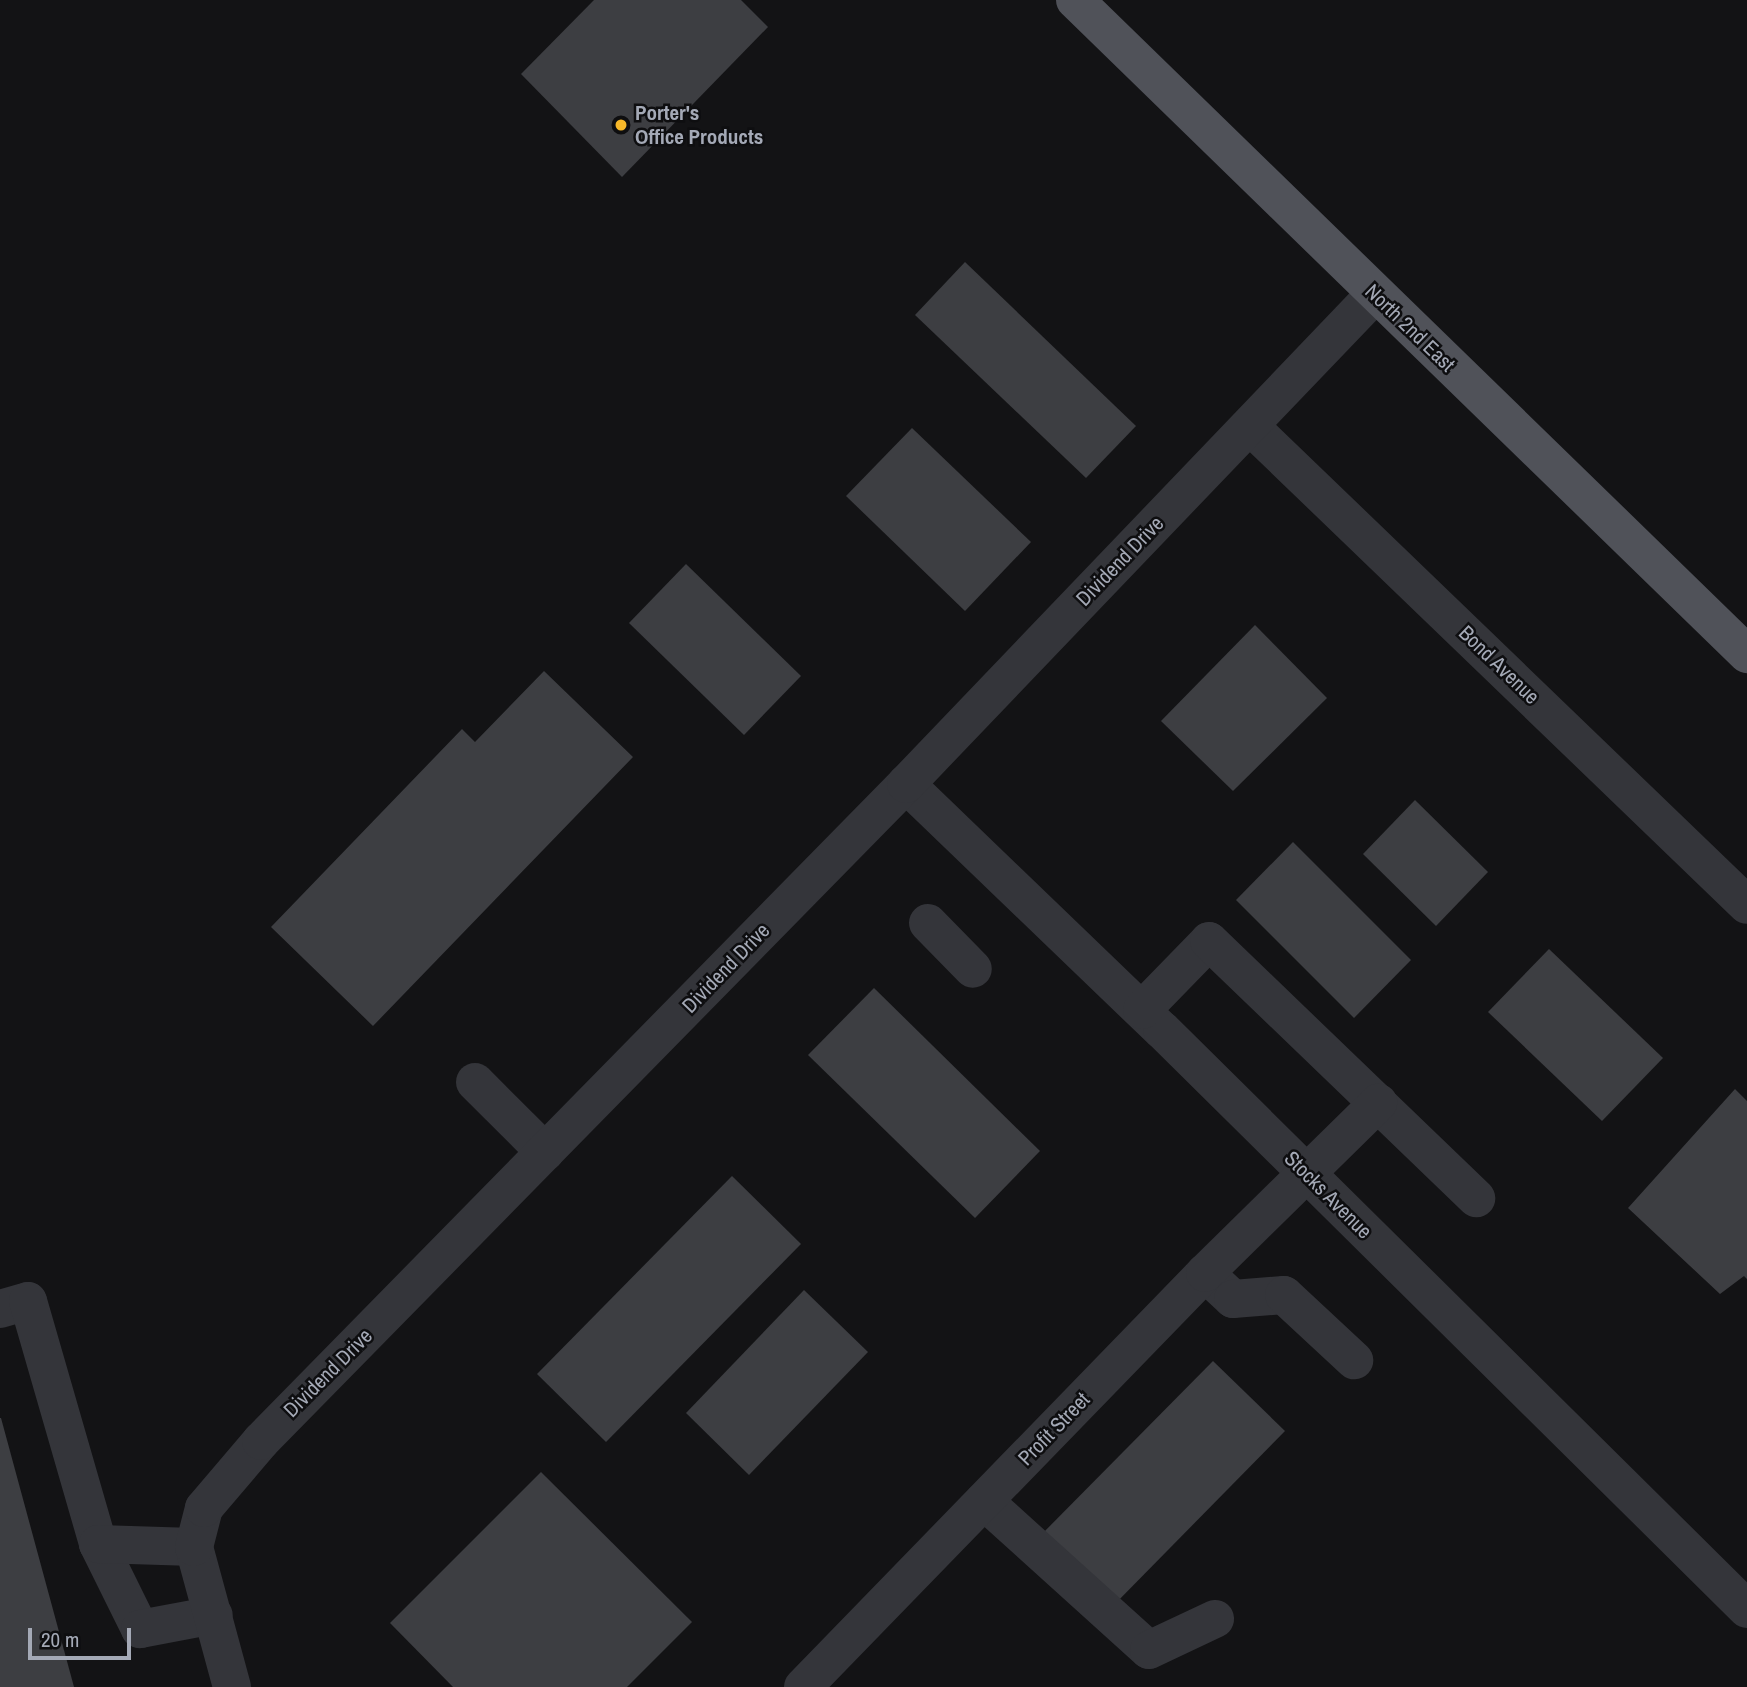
<!DOCTYPE html>
<style>
body{margin:0}
#map{position:relative;width:1747px;height:1687px;overflow:hidden;background:#131315;font-family:"Archivo Narrow",sans-serif}
div>[style]{position:absolute}
.building>*{inset:0;background:#3d3e42}
.minor>*{height:38px;margin:-19px;padding:0 19px;transform-origin:19px;border-radius:19px;background:#34353a}
.major>*{height:38px;margin:-19px;padding:0 19px;transform-origin:19px;border-radius:19px;background:#505259}
.dots>*{width:19px;height:19px;translate:-50% -50%;box-sizing:border-box;border:4px solid #0e0e10;border-radius:50%}
span{translate:-50% -50%;white-space:nowrap;text-align:center;line-height:1.15;-webkit-text-stroke:5px #0e0e10;paint-order:stroke}
.poi-label{font-size:21px;color:#a4a9b6;font-weight:700}
.left{translate:0 -50%;text-align:left}
.street-label{font-size:21px;color:#a4a9b6}
.scale{position:absolute;left:28px;top:1628px;width:103px;height:32px;box-sizing:border-box;border:4px solid #a4a9b6;border-top:0;padding-left:9px;font-size:21px;line-height:24px;white-space:nowrap;color:#a4a9b6;-webkit-text-stroke:5px #0e0e10;paint-order:stroke}
</style>
<div id="map">
<div class="building">
<i style="clip-path:polygon(594px 0,741px 0,768px 27px,622px 177px,521px 74px)"></i>
<i style="clip-path:polygon(965px 262px,1136px 426px,1086px 478px,915px 315px)"></i>
<i style="clip-path:polygon(912px 428px,1031px 542px,965px 611px,846px 496px)"></i>
<i style="clip-path:polygon(686px 564px,801px 676px,744px 735px,629px 623px)"></i>
<i style="clip-path:polygon(1255px 625px,1327px 698px,1233px 791px,1161px 721px)"></i>
<i style="clip-path:polygon(544px 671px,633px 757px,373px 1026px,271px 927px,462px 729px,475px 742px)"></i>
<i style="clip-path:polygon(1415px 800px,1488px 872px,1436px 926px,1363px 854px)"></i>
<i style="clip-path:polygon(1293px 842px,1411px 960px,1354px 1018px,1236px 900px)"></i>
<i style="clip-path:polygon(1549px 949px,1663px 1058px,1602px 1121px,1488px 1012px)"></i>
<i style="clip-path:polygon(874px 988px,1040px 1151px,975px 1218px,808px 1055px)"></i>
<i style="clip-path:polygon(1735px 1089px,1747px 1101px,1747px 1279px,1744px 1276px,1720px 1294px,1628px 1208px)"></i>
<i style="clip-path:polygon(732px 1176px,801px 1244px,606px 1442px,537px 1374px)"></i>
<i style="clip-path:polygon(804px 1290px,868px 1352px,749px 1475px,686px 1413px)"></i>
<i style="clip-path:polygon(1213px 1361px,1285px 1431px,1110px 1609px,1038px 1538px)"></i>
<i style="clip-path:polygon(0 1418px,1px 1418px,74px 1687px,0 1687px)"></i>
<i style="clip-path:polygon(541px 1472px,692px 1622px,627px 1687px,453px 1687px,390px 1623px)"></i>
</div>
<div class="minor">
<i style="left:1250px;top:426px;width:690px;rotate:43.94deg"></i>
<i style="left:906px;top:784px;width:355px;rotate:43.9deg"></i>
<i style="left:1162px;top:1030px;width:823px;rotate:44.7deg"></i>
<i style="left:928px;top:923px;width:64px;rotate:45.6deg"></i>
<i style="left:1142px;top:1010px;width:96px;rotate:-45.8deg"></i>
<i style="left:1209px;top:941px;width:371px;rotate:43.9deg"></i>
<i style="left:475px;top:1082px;width:99px;rotate:45deg"></i>
<i style="left:1205px;top:1273px;width:38px;rotate:43deg"></i>
<i style="left:1233px;top:1299px;width:51px;rotate:-4.5deg"></i>
<i style="left:1284px;top:1295px;width:96px;rotate:42.9deg"></i>
<i style="left:0;top:1309px;width:29px;rotate:-16deg"></i>
<i style="left:28px;top:1301px;width:253px;rotate:73.9deg"></i>
<i style="left:98px;top:1544px;width:95px;rotate:63.7deg"></i>
<i style="left:140px;top:1629px;width:75px;rotate:-10.7deg"></i>
<i style="left:984px;top:1501px;width:222px;rotate:42.1deg"></i>
<i style="left:1149px;top:1650px;width:73px;rotate:-25.2deg"></i>
<i style="left:98px;top:1544px;width:96px;rotate:1.8deg"></i>
<i style="left:232px;top:1687px;width:145px;rotate:-105.2deg"></i>
<i style="left:194px;top:1547px;width:40px;rotate:-75.6deg"></i>
<i style="left:204px;top:1508px;width:88px;rotate:-49.6deg"></i>
<i style="left:261px;top:1441px;width:921px;rotate:-45.53deg"></i>
<i style="left:906px;top:784px;width:678px;rotate:-46.25deg"></i>
<i style="left:803px;top:1687px;width:577px;rotate:-45.84deg"></i>
<i style="left:1205px;top:1273px;width:243px;rotate:-44.5deg"></i>
</div>
<div class="major">
<i style="left:1075px;top:0;width:938px;rotate:44.22deg"></i>
</div>
<div class="dots">
<i style="left:621px;top:125px;background:#f7b729"></i>
</div>
<div class="poi-label">
<span class="left" style="left:635px;top:125px">Porter's<br>Office Products</span>
</div>
<div class="street-label">
<span style="left:1410px;top:328px;rotate:44deg">North 2nd East</span>
<span style="left:1120px;top:561px;rotate:-46deg">Dividend Drive</span>
<span style="left:1499px;top:665px;rotate:44deg">Bond Avenue</span>
<span style="left:726px;top:968px;rotate:-46deg">Dividend Drive</span>
<span style="left:1328px;top:1195px;rotate:45deg">Stocks Avenue</span>
<span style="left:328px;top:1373px;rotate:-45deg">Dividend Drive</span>
<span style="left:1054px;top:1429px;rotate:-46deg">Profit Street</span>
</div>
<div class="scale">20 m</div>
</div>
